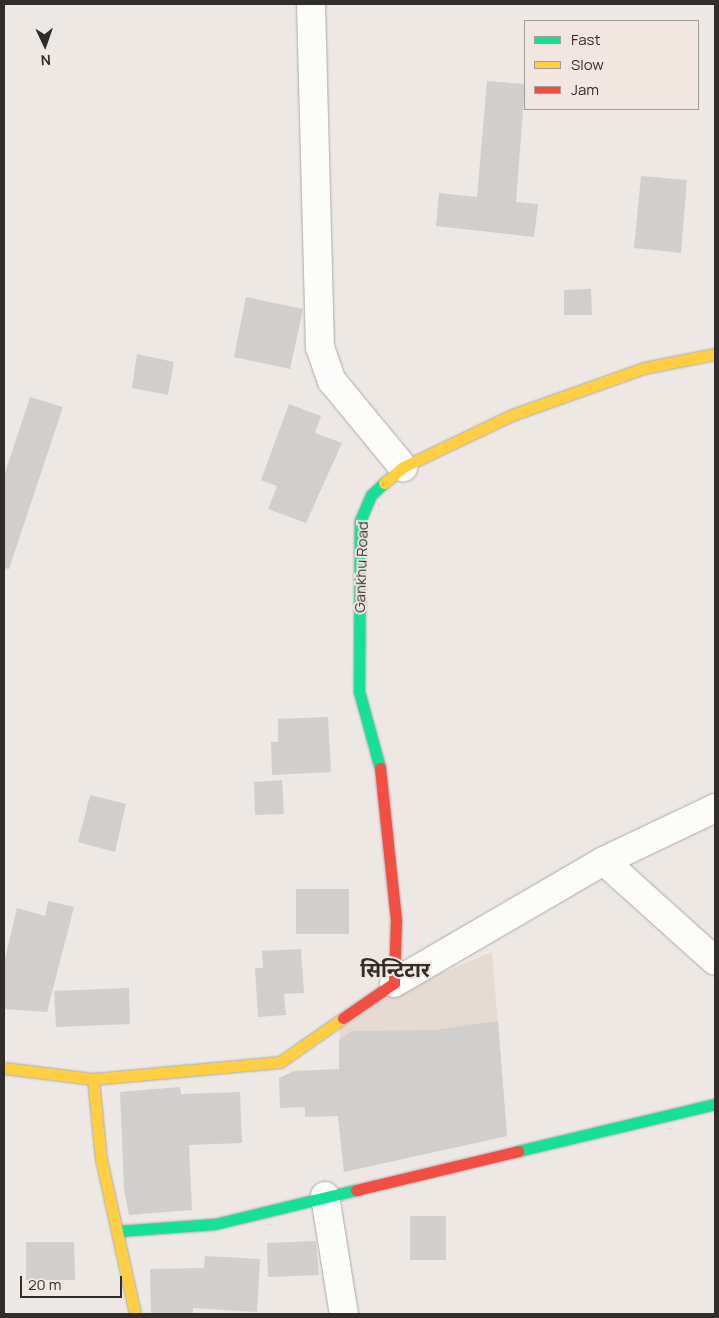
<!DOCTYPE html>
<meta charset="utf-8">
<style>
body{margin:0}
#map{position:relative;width:719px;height:1318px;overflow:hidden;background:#ede8e4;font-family:Manrope,"Noto Sans Devanagari",sans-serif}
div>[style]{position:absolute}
.built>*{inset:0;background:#e5dad1}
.building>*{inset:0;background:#d2cecb}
.roads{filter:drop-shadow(0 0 1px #aeaaa7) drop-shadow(0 0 1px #aeaaa7)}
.street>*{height:28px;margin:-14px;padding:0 14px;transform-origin:14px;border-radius:14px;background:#fcfcfb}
.fast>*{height:11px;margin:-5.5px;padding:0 5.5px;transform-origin:5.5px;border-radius:5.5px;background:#16e098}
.slow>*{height:11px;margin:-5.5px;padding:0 5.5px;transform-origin:5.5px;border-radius:5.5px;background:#ffcf43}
.jam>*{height:11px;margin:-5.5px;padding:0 5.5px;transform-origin:5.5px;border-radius:5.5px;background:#f24e42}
span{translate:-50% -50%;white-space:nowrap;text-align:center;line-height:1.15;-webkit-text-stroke:4px #f1e7e0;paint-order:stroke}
.street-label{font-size:15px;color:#312d2a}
.district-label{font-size:20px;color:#312d2a;font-weight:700}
.frame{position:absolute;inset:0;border:5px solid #312d2a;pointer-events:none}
.legend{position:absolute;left:524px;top:20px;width:175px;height:90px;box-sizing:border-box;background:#f1e7e0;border:1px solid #a49d97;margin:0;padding:6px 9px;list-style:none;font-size:15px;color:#312d2a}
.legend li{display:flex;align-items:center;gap:10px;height:25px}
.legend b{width:25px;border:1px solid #a49d97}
.north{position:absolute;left:20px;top:20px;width:50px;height:50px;-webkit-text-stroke:4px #f1e7e0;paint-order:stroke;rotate:177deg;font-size:14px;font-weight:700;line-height:20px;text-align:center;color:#312d2a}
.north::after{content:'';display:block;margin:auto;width:18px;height:22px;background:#312d2a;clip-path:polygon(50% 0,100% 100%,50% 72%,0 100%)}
.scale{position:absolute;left:20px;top:1276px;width:102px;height:22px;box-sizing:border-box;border:2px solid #312d2a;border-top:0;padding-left:6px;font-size:15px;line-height:18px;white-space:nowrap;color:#312d2a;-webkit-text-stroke:4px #f1e7e0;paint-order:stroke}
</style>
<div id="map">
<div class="built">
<i style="clip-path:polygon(492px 952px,507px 1136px,344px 1172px,335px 1092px,339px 1081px,340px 1015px)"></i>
</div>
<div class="building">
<i style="clip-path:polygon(487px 81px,525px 84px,516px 202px,538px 204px,534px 237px,436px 226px,439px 193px,477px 197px)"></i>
<i style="clip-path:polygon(641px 176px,687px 180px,681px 253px,634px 248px)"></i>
<i style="clip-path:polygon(591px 289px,592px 315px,564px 315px,564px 290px)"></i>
<i style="clip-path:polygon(246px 297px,303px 309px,290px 369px,234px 357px)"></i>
<i style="clip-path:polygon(137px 354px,174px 362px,168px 395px,132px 388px)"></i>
<i style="clip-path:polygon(30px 397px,63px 407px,9px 569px,4px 568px,4px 476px)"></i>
<i style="clip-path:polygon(289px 404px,321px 416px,315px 433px,342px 443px,306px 523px,268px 509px,277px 486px,261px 480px)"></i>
<i style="clip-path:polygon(328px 717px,331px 772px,272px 775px,271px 742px,278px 742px,278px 719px)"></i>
<i style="clip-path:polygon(282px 780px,284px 814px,255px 815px,254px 782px)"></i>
<i style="clip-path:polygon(90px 795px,126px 804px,115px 852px,78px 842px)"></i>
<i style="clip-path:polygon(296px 889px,349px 889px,349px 934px,296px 934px)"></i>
<i style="clip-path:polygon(48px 901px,74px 907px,47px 1012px,4px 1009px,4px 963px,17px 908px,45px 916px)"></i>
<i style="clip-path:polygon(301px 949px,304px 993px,284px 994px,286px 1015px,258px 1017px,255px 968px,263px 968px,262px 951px)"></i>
<i style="clip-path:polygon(129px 988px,130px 1024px,56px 1027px,54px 991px)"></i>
<i style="clip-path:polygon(498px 1021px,507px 1136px,344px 1172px,338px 1116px,305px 1117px,305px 1107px,280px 1108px,279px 1078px,294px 1071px,339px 1069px,339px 1040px,352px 1031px,435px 1030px)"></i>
<i style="clip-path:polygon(180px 1087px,181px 1094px,240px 1092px,242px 1143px,189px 1145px,192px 1210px,129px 1215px,124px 1189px,120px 1092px)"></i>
<i style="clip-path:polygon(410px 1216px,446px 1216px,446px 1260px,410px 1260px)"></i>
<i style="clip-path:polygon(316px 1241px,319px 1275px,268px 1277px,267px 1243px)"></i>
<i style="clip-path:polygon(26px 1242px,74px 1242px,75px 1280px,26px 1280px)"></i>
<i style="clip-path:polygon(205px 1256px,260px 1259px,257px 1312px,193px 1308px,193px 1314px,151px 1314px,150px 1269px,204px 1268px)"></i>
</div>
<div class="roads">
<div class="street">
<i style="left:311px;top:4px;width:343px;rotate:88.5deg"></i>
<i style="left:320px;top:347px;width:36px;rotate:71deg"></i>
<i style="left:332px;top:381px;width:112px;rotate:50.5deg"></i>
<i style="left:604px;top:861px;width:149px;rotate:42deg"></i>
<i style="left:394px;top:983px;width:243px;rotate:-30.2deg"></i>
<i style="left:604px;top:861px;width:123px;rotate:-25.5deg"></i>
<i style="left:325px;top:1196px;width:120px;rotate:80.9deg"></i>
</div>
<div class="fast">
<i style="left:380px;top:768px;width:80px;rotate:-105.3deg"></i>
<i style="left:359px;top:691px;width:170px;rotate:-89.7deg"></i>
<i style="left:360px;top:521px;width:28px;rotate:-67deg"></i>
<i style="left:371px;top:495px;width:18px;rotate:-43deg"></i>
<i style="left:518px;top:1151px;width:203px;rotate:-13.4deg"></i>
<i style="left:118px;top:1231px;width:97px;rotate:-4.1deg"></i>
<i style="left:215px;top:1224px;width:145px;rotate:-13.6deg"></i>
</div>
<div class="slow">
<i style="left:384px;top:483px;width:25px;rotate:-40deg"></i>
<i style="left:403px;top:467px;width:121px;rotate:-25.5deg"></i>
<i style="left:512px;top:415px;width:140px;rotate:-19.6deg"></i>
<i style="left:644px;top:368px;width:72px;rotate:-11.2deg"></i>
<i style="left:4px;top:1068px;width:90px;rotate:7deg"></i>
<i style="left:93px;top:1079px;width:188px;rotate:-5.2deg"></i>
<i style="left:280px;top:1062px;width:77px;rotate:-34.9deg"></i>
<i style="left:93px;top:1079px;width:80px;rotate:84.3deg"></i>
<i style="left:101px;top:1159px;width:159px;rotate:77.6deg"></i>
</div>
<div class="jam">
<i style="left:343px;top:1018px;width:62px;rotate:-34.5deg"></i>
<i style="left:394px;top:983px;width:63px;rotate:-88.2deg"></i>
<i style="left:396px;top:920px;width:153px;rotate:-96deg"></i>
<i style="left:356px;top:1190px;width:167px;rotate:-13.5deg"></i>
</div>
</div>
<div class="street-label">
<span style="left:361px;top:567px;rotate:-88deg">Gankhu Road</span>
</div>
<div class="district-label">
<span style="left:395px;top:969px">सिन्टिटार</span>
</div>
<div class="frame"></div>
<ul class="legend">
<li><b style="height:6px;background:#16e098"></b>Fast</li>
<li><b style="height:6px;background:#ffcf43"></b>Slow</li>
<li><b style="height:6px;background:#f24e42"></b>Jam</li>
</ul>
<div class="north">N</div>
<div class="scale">20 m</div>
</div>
